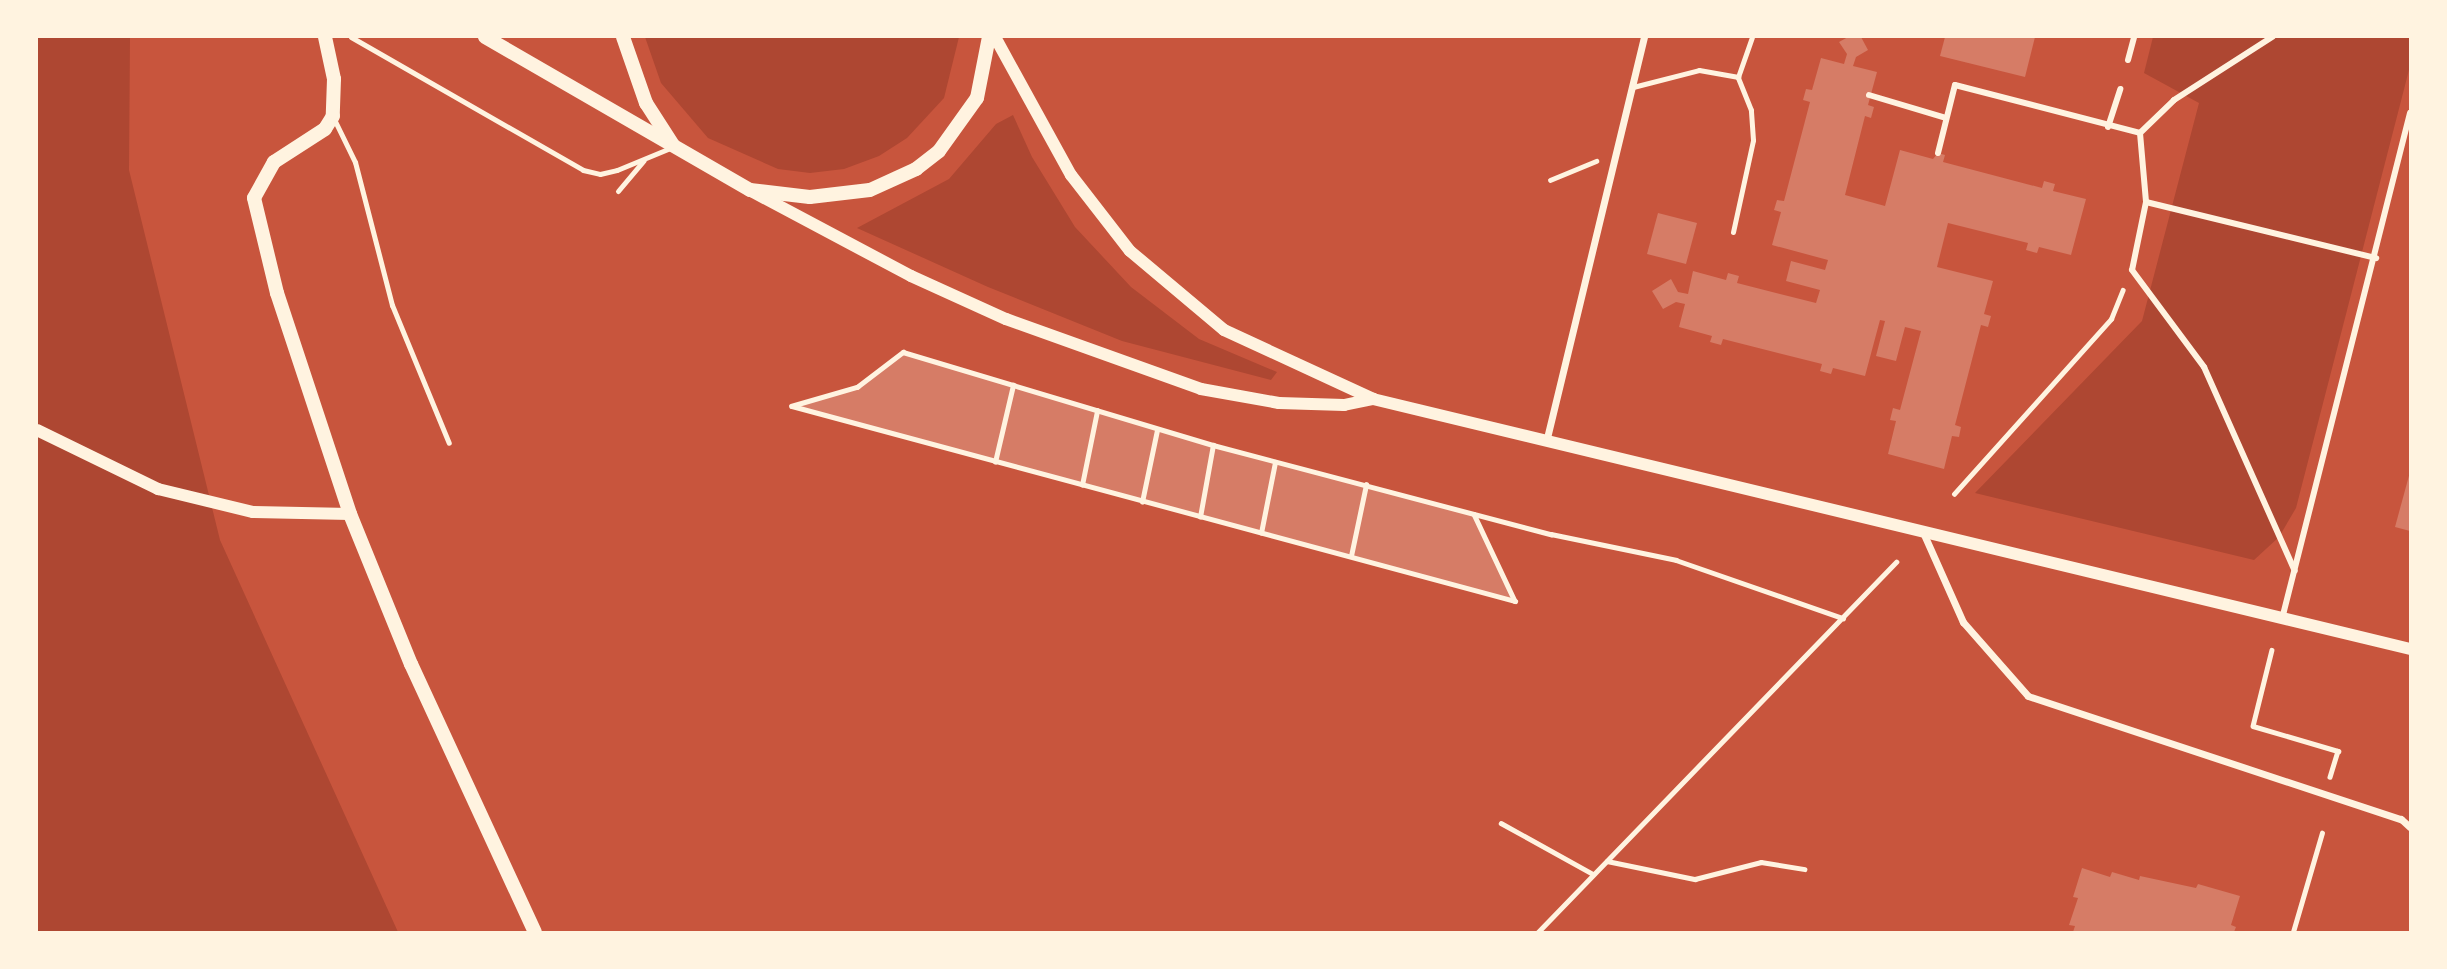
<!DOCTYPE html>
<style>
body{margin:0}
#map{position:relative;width:2447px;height:969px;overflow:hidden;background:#c8553d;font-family:Cabin,sans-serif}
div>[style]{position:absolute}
.green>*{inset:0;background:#ae4732}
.building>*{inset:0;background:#d67c66}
.path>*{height:4.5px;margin:-2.25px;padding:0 2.25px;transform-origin:2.25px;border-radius:2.25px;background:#fff3e0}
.service>*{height:5px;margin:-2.5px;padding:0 2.5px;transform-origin:2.5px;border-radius:2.5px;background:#fff3e0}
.pedestrian>*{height:6px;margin:-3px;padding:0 3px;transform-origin:3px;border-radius:3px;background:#fff3e0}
.minor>*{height:7px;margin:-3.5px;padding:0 3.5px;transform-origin:3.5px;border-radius:3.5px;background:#fff3e0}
.tertiary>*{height:12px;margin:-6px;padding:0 6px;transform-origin:6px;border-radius:6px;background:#fff3e0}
.secondary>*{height:14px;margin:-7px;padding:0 7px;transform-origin:7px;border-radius:7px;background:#fff3e0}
span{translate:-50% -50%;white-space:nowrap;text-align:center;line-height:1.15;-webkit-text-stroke:5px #fff3e0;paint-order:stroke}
.frame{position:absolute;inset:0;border:38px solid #fff3e0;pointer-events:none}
</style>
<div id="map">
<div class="green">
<i style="clip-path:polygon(37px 37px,130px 37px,129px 170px,220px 540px,398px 932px,37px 932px)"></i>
<i style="clip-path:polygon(645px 37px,959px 37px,944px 98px,907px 138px,879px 156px,844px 169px,810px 173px,778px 169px,708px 138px,661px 83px)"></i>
<i style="clip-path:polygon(2153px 37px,2410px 37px,2410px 66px,2296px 508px,2279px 537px,2254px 560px,1975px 493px,2142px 321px,2199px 103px,2144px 73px)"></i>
<i style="clip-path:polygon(1013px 115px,1032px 157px,1075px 227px,1131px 287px,1199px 339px,1277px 372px,1271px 380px,1122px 341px,988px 287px,857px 228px,949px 179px,996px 124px)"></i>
</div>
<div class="building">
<i style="clip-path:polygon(1848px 37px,1861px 37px,1868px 50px,1856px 57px,1853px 66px,1877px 72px,1868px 105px,1874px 107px,1871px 118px,1865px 116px,1845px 195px,1885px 206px,1900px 150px,1933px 159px,1938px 153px,1945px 155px,1943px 162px,2042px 188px,2044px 181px,2055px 184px,2053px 191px,2086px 199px,2071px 255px,2039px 247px,2037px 253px,2026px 250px,2028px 243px,1948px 223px,1937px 267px,1993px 281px,1984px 314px,1991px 316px,1988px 327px,1981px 325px,1955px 425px,1961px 427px,1959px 437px,1952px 436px,1944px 469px,1888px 454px,1896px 421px,1890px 420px,1893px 408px,1900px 410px,1921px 331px,1905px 327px,1896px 361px,1876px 356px,1885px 321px,1880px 320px,1865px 376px,1833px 368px,1831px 374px,1820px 371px,1822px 364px,1723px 339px,1721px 345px,1710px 342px,1712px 336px,1679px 327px,1685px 304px,1676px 302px,1663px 309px,1652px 291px,1671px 279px,1678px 292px,1688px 294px,1693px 271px,1726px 280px,1728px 273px,1739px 276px,1737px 283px,1816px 303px,1820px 290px,1786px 281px,1791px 261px,1825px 270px,1828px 260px,1772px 245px,1781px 212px,1774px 210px,1777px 200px,1784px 201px,1810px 102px,1803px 100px,1806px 89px,1812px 90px,1821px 58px,1844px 64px,1847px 54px,1839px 42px)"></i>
<i style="clip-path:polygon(1945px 37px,2035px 37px,2025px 77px,1940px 56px)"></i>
<i style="clip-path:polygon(1658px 213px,1697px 223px,1686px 264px,1647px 254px)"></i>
<i style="clip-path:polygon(903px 352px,1157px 430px,1474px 514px,1515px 601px,791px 406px,857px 387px)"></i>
<i style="clip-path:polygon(2410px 472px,2410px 531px,2395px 527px)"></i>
<i style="clip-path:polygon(2082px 868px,2110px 877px,2112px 872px,2139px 880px,2140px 876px,2196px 888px,2198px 884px,2240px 896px,2231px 925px,2236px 927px,2234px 932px,2073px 932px,2075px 926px,2069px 925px,2078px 898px,2073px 897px)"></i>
</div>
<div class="path">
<i style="left:1550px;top:180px;width:50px;rotate:-22.4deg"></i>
<i style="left:791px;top:406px;width:69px;rotate:-16.1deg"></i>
<i style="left:857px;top:387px;width:58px;rotate:-37.3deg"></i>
<i style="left:903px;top:352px;width:324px;rotate:16.7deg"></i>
<i style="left:1213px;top:445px;width:350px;rotate:14.8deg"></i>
<i style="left:1551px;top:534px;width:128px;rotate:11.7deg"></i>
<i style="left:1676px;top:560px;width:177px;rotate:19.2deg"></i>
<i style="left:792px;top:406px;width:749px;rotate:15.09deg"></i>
<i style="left:995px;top:462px;width:79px;rotate:-76.8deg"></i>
<i style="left:1082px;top:485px;width:76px;rotate:-78.5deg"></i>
<i style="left:1954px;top:494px;width:235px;rotate:-48.1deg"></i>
<i style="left:2111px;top:319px;width:31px;rotate:-68deg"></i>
<i style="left:1142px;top:502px;width:74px;rotate:-78.2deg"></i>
<i style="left:1474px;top:514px;width:96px;rotate:64.8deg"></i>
<i style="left:1200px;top:517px;width:73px;rotate:-79.8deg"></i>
<i style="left:1261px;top:533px;width:72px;rotate:-78.8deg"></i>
<i style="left:1351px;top:556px;width:73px;rotate:-78.1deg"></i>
<i style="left:2272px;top:650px;width:78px;rotate:104deg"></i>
<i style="left:2253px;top:726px;width:89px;rotate:16.4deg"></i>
<i style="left:2338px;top:751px;width:27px;rotate:107deg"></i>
<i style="left:1501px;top:823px;width:105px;rotate:29deg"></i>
<i style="left:1607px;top:861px;width:90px;rotate:11.6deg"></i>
<i style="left:1695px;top:879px;width:68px;rotate:-14.4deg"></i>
<i style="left:1761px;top:862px;width:44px;rotate:9.2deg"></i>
<i style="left:1538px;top:932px;width:515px;rotate:-45.94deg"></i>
<i style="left:2293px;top:932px;width:103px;rotate:-73.7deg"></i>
</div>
<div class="service">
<i style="left:351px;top:37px;width:267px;rotate:29.8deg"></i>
<i style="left:583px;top:170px;width:17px;rotate:13deg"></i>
<i style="left:600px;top:174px;width:17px;rotate:-13deg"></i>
<i style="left:617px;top:170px;width:57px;rotate:-22.5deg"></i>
<i style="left:1633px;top:87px;width:68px;rotate:-14.4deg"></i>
<i style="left:1699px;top:70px;width:40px;rotate:10deg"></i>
<i style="left:1738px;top:77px;width:42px;rotate:-70.7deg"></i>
<i style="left:334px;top:119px;width:48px;rotate:64deg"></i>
<i style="left:355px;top:162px;width:148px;rotate:75.5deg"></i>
<i style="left:392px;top:305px;width:149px;rotate:67.6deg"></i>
<i style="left:618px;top:191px;width:40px;rotate:-50deg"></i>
<i style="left:1733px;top:232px;width:94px;rotate:-77.7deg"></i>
<i style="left:1753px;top:140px;width:30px;rotate:-94deg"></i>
<i style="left:1751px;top:110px;width:35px;rotate:-112deg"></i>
</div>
<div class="pedestrian">
<i style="left:2128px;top:60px;width:24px;rotate:-75deg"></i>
<i style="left:1869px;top:95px;width:80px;rotate:16.6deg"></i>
<i style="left:2108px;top:127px;width:40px;rotate:-72deg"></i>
<i style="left:2140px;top:133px;width:69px;rotate:85deg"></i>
<i style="left:2146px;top:202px;width:69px;rotate:101.6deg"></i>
<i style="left:2132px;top:270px;width:121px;rotate:53.4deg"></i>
<i style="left:2204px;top:367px;width:223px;rotate:66deg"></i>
<i style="left:2140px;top:133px;width:47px;rotate:-44.1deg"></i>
<i style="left:2174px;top:100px;width:117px;rotate:-32.7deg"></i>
<i style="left:1938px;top:153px;width:70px;rotate:-76deg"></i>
<i style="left:1955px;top:85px;width:191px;rotate:14.5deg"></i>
<i style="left:2146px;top:202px;width:237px;rotate:13.7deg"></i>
<i style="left:2283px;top:615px;width:518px;rotate:-75.8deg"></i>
</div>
<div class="minor">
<i style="left:1546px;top:442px;width:417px;rotate:-76.4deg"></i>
<i style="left:1922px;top:530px;width:101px;rotate:66deg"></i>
<i style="left:1963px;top:622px;width:98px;rotate:48.7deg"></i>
<i style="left:2028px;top:696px;width:393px;rotate:18.3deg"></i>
<i style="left:2401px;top:819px;width:12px;rotate:42deg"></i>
</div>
<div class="tertiary">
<i style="left:995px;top:37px;width:158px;rotate:61.2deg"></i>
<i style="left:1071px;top:175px;width:96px;rotate:52.2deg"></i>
<i style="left:1130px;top:251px;width:123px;rotate:40deg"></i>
<i style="left:1224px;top:330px;width:164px;rotate:24.8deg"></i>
<i style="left:1373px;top:399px;width:1067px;rotate:13.55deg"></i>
<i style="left:753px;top:192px;width:179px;rotate:28deg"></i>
<i style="left:911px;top:276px;width:104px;rotate:24.4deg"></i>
<i style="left:1006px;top:319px;width:207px;rotate:19.7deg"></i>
<i style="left:1201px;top:389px;width:79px;rotate:10.2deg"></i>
<i style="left:1279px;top:403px;width:65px;rotate:1.8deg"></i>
<i style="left:1344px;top:405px;width:30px;rotate:-12deg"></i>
<i style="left:37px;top:430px;width:135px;rotate:26deg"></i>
<i style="left:158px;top:489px;width:98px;rotate:13.6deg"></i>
<i style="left:253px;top:512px;width:97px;rotate:1.2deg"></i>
</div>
<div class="secondary">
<i style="left:325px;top:37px;width:43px;rotate:77.9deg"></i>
<i style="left:334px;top:79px;width:37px;rotate:92deg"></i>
<i style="left:333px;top:116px;width:15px;rotate:122deg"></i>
<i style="left:325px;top:129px;width:61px;rotate:147.1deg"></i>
<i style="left:274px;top:162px;width:41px;rotate:119.1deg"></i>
<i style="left:254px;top:198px;width:98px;rotate:76.4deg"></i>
<i style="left:277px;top:293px;width:233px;rotate:71.7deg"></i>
<i style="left:350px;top:514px;width:162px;rotate:67.9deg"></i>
<i style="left:411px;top:664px;width:295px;rotate:65.2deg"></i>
<i style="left:485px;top:37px;width:306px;rotate:30deg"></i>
<i style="left:750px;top:190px;width:60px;rotate:6.7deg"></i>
<i style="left:810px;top:197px;width:60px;rotate:-6.7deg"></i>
<i style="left:870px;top:190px;width:51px;rotate:-24.5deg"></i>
<i style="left:916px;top:169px;width:29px;rotate:-38deg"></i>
<i style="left:939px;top:151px;width:65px;rotate:-54.4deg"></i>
<i style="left:977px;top:98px;width:62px;rotate:-78.9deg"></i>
<i style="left:623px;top:37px;width:70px;rotate:70.8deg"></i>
<i style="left:646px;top:103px;width:50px;rotate:57.3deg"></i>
</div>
<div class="frame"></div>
</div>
